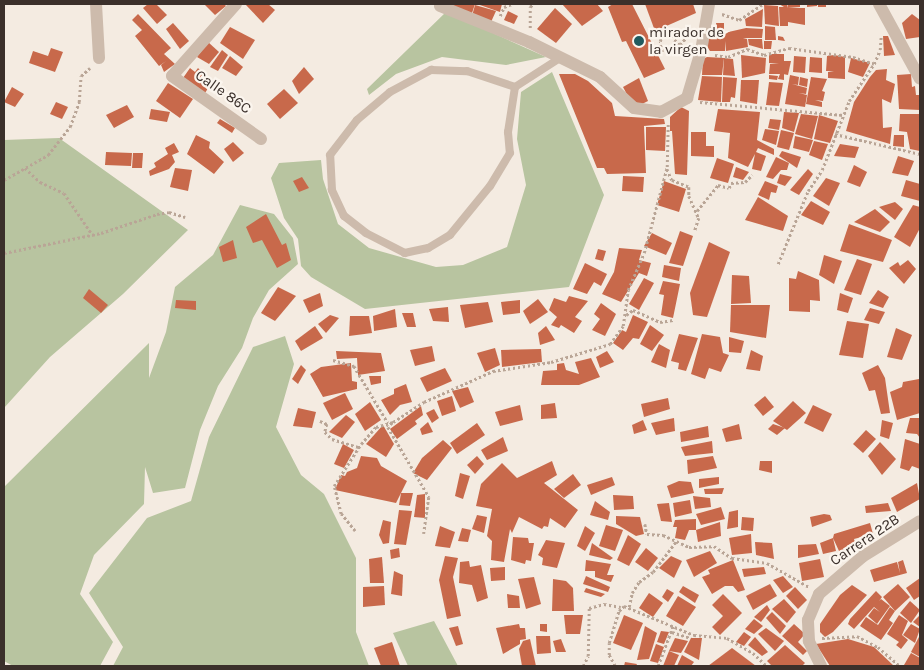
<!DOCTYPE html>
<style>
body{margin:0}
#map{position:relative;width:924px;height:670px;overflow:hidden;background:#f4ebe1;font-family:Karla,sans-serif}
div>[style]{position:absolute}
.green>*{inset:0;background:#b8c4a0}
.building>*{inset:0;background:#c8694b}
.path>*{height:2.5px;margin-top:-1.25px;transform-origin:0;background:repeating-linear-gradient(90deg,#b9a596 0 2.5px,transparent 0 5px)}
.service>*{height:8px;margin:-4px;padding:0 4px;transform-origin:4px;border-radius:4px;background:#cdbbac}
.minor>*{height:12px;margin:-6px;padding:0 6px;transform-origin:6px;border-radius:6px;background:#cdbbac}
.dots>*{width:14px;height:14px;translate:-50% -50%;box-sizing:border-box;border:2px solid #fbf5ee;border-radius:50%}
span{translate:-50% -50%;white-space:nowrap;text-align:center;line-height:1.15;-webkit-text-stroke:4.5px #fbf5ee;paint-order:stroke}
.poi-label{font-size:15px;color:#3b302b}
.left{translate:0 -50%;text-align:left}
.street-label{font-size:15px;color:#3b302b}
.frame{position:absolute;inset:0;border:5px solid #3b302b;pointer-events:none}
</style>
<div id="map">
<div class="green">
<i style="clip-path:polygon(446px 12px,546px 57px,506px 65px,442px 57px,396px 74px,369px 95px,367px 89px)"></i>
<i style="clip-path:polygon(552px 72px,604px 195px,569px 287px,365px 309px,311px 277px,301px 266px,298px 239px,284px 218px,271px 178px,279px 163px,321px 160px,323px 179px,338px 224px,369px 248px,436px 267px,463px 265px,507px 247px,526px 185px,517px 139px,521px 92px)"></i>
<i style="clip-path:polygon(59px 138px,188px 230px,123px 294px,50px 357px,4px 408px,4px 140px)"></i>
<i style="clip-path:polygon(240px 205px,274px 214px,293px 238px,298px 264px,269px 290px,253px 318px,242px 348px,218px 386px,200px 430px,185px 488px,153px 493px,145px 467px,144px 504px,94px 555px,80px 594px,113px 642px,100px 666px,13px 666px,4px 661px,4px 487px,149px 343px,149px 378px,166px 332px,175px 287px,213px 255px)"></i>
<i style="clip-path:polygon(285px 336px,294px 364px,276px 427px,301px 475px,324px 494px,356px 558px,356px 632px,369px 666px,113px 666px,123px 647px,89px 593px,147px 518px,191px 501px,209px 437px,253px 347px)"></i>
<i style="clip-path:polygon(434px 621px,458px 666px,408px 666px,393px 633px)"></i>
</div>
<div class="building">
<i style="clip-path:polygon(148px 4px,156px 4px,167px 15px,157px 24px,143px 8px)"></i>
<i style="clip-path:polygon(204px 4px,224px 4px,226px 6px,215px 15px)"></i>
<i style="clip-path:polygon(245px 4px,268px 4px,275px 10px,263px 23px)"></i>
<i style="clip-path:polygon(448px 4px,475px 4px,471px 16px)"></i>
<i style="clip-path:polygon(477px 4px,502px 4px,500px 12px)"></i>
<i style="clip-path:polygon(562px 4px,597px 4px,603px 11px,582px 26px)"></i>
<i style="clip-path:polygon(613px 4px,632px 4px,665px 69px,644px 78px,626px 41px,622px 42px,608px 7px)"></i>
<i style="clip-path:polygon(645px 4px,693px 4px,696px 13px,655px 31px)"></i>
<i style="clip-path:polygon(779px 4px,787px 4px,788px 8px,805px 8px,805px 25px,788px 22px,788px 26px,780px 26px,779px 7px,784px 7px)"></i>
<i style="clip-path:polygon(788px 4px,800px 4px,800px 7px,788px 8px)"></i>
<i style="clip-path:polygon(807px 4px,817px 4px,817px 6px,807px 7px)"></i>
<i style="clip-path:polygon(818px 4px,826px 4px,826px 7px,818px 7px)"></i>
<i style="clip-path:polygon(475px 5px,496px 11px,491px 22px,472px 16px)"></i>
<i style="clip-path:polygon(764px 5px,778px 6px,779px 26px,765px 24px)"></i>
<i style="clip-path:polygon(555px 8px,572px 24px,556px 43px,537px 29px)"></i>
<i style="clip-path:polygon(763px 9px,762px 27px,746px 26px,745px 19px)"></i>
<i style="clip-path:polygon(508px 11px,518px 16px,514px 24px,504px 20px)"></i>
<i style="clip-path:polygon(138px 14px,171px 48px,164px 54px,175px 64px,164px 72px,161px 65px,166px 61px,159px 66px,135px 36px,142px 30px,132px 20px)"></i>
<i style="clip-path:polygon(912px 14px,920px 20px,920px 37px,906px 39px,902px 23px)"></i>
<i style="clip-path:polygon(173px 23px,189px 41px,180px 49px,166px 29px)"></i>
<i style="clip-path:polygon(716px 23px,724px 23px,724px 33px,746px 28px,763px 29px,762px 38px,743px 38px,747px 39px,748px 47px,726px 51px,725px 41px,725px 51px,710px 51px,707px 47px,710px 30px,717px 29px)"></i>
<i style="clip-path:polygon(765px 26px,775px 27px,776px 40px,765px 40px)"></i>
<i style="clip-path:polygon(230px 27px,255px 40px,243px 59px,220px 43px)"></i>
<i style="clip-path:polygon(778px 36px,783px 37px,785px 41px,778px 40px)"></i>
<i style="clip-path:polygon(883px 36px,888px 36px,895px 55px,884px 56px)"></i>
<i style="clip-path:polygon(748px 39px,762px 39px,763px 49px,749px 45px)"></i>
<i style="clip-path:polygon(764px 41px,772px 41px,771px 49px,764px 49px)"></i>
<i style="clip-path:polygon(208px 42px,219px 52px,209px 64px,197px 57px)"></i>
<i style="clip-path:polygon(51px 48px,63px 52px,55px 72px,29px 63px,33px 51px,48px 56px)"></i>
<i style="clip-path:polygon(222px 50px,228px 55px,218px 71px,210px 67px)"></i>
<i style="clip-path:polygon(769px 54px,784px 54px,784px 80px,778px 79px,780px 74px,769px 74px,770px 64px,779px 64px,769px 63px)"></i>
<i style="clip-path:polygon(741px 55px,766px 58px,765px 73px,742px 78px)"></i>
<i style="clip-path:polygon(834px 55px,845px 57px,845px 79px,828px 78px,828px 72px,834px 71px,826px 71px,827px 56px)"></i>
<i style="clip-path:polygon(230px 56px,243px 67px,236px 76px,222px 68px)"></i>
<i style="clip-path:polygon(794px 56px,806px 57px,805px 73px,793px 72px)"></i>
<i style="clip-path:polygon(707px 57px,724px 58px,722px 75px,702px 75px,703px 59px)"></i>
<i style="clip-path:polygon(810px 57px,822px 58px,822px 73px,809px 72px)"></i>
<i style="clip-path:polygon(724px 58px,733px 59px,735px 76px,723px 75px)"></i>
<i style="clip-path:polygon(851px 58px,870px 63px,863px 77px,848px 72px)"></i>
<i style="clip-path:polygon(784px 61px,791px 61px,788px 75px,783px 74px)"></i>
<i style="clip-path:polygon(304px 67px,314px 79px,299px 94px,292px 81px)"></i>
<i style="clip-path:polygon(190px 68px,195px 72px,198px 68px,212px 82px,205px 93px,183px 78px)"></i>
<i style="clip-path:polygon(887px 69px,886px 80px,895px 84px,891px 103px,882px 99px,883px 128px,892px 127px,890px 144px,846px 131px,854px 102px,870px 77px,876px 70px)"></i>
<i style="clip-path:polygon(559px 74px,575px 74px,588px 81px,612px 103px,615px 116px,664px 119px,665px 124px,644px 126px,646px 173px,607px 174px,604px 168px,597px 168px)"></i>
<i style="clip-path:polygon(911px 74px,912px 87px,915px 86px,916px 95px,920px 95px,920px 110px,899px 109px,897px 75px)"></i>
<i style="clip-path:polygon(769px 75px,778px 76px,777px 80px,769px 79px)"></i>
<i style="clip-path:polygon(790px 75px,799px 77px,798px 85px,792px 84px,807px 88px,806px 94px,799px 93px,807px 95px,805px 107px,785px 104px)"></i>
<i style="clip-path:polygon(702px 76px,722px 77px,721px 102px,698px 100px)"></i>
<i style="clip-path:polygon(723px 77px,737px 78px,735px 98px,731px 97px,730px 102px,722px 102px)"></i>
<i style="clip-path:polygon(800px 77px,808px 79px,807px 87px,799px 85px)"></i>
<i style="clip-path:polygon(811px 77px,827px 79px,822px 91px,825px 92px,823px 101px,815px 100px,822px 102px,822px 107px,806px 104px)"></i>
<i style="clip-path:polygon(639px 78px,648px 101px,640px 105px,631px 102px,623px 87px)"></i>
<i style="clip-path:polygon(741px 80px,759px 80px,757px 104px,740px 101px)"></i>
<i style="clip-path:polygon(769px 82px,783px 83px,779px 106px,766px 105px)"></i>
<i style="clip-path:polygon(168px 83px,193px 99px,180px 118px,156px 101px)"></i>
<i style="clip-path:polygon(12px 87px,24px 94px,15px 107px,4px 102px)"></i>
<i style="clip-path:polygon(284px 89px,298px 103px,280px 119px,267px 104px)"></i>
<i style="clip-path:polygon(56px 102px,68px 107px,62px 119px,50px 114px)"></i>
<i style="clip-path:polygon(127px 105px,134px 117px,114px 128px,106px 115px)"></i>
<i style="clip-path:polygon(681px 107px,689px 111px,687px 175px,675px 174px,672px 131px,670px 131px,670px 117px)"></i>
<i style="clip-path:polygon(151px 109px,170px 112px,167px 122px,149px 119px)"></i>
<i style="clip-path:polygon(718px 109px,760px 112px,757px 140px,774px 149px,774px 155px,758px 148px,756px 152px,766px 156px,761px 171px,752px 169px,755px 154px,748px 167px,728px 158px,730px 133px,714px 131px)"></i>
<i style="clip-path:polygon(784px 112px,799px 113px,794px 132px,782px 128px)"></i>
<i style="clip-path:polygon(801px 114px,818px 116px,812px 139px,795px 134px)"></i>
<i style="clip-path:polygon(900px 114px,920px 114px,920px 151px,910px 149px,907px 132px,899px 131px)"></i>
<i style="clip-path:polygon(819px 115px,838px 121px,830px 143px,814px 139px)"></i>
<i style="clip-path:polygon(220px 119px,235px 128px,232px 133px,217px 123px)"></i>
<i style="clip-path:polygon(770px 119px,781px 120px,779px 130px,768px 128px)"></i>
<i style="clip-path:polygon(646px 127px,666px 127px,665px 151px,646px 150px)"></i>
<i style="clip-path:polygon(765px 129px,779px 131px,776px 145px,762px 140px)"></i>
<i style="clip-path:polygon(781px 130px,794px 133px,789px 150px,777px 147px)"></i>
<i style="clip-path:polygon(691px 132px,706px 132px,706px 146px,714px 146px,714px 157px,691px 156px)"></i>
<i style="clip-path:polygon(196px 135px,210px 142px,209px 148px,224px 162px,214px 174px,187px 154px)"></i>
<i style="clip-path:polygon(894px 135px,904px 135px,904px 147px,893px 146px)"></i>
<i style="clip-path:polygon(795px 136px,813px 140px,809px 152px,793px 148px)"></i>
<i style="clip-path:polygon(814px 141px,828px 144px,822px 160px,809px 155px)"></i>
<i style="clip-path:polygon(233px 142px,244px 153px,233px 162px,224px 149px)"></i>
<i style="clip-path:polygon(174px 143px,179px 152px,172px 155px,175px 162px,169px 169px,150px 176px,149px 171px,156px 167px,154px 163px,168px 154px,165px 148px)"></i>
<i style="clip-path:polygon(840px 144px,859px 147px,855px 158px,834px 156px)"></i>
<i style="clip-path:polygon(782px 151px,801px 157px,797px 168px,779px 156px)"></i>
<i style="clip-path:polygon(106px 152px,132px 153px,131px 166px,105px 165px)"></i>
<i style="clip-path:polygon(133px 153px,143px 153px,142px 168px,132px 168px)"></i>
<i style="clip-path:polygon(898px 156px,914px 161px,908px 176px,892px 173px)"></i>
<i style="clip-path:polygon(776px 157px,789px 163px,787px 170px,781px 170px,773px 179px,766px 177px)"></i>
<i style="clip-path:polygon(717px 158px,734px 164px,728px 183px,710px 178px)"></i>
<i style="clip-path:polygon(854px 165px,867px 172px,860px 187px,847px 182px)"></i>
<i style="clip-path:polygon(736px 167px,749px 172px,743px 180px,733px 177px)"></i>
<i style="clip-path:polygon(175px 168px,192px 170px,188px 191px,170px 187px)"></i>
<i style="clip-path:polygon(808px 169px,813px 174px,799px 195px,790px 190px)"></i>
<i style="clip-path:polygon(780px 174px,792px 177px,785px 186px,777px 183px)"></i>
<i style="clip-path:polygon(623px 176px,644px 177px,643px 192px,622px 191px)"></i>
<i style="clip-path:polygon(302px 177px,309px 188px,299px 192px,293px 181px)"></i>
<i style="clip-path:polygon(826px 178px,840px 183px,829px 206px,813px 196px)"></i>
<i style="clip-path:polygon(906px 180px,920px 184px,920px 201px,901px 196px)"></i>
<i style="clip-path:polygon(664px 181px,686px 189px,679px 212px,657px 205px)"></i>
<i style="clip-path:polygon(765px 181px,778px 186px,776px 193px,771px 192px,769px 200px,758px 195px)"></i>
<i style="clip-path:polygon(758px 197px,788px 216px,783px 231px,745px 220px)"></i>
<i style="clip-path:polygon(811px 201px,830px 212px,823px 225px,801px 215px)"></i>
<i style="clip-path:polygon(895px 202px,903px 209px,895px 220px,879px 207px)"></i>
<i style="clip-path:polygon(913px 205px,920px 207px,920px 228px,910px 247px,894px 237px)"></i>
<i style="clip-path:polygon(875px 209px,890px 222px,880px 232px,854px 222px)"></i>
<i style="clip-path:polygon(266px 214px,282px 245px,286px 243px,291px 260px,277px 268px,262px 240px,253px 243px,246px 227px)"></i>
<i style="clip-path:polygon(849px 224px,892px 240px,883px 262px,840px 251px)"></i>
<i style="clip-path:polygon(680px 231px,693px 236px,683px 266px,669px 263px)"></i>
<i style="clip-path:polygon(652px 233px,672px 243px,666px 255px,644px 246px)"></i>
<i style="clip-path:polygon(233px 240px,237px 258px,223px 262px,219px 247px)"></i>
<i style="clip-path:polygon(709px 242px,730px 252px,707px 317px,693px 315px,690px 293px)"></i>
<i style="clip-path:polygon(619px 248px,642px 250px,639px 260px,651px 263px,647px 276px,639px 273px,621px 302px,602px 294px,614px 272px)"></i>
<i style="clip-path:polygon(598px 249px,606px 251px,603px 261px,595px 259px)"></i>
<i style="clip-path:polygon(824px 255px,842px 261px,834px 284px,819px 275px)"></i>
<i style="clip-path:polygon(857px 259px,872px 264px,861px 295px,844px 290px)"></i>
<i style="clip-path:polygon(908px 260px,916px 269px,904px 284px,889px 268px,898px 262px,900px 266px)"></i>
<i style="clip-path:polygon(585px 263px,607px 274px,601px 286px,594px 282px,587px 294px,573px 289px)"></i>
<i style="clip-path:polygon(664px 265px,681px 268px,679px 281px,662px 277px)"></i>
<i style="clip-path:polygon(798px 271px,819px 280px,820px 301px,810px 300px,810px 312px,789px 311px,789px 278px,796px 279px)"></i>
<i style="clip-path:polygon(732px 275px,749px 276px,751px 303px,731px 304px)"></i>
<i style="clip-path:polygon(644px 278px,654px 283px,639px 310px,629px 304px)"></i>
<i style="clip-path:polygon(663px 281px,680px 284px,673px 318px,661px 315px,664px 295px,659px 294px)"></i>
<i style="clip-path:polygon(278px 287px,296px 296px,275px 321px,261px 313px)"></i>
<i style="clip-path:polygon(89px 289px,108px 305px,101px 313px,83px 298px)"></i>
<i style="clip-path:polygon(878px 290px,889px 297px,883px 308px,869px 303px)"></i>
<i style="clip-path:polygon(320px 293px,323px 306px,309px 313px,303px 300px)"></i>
<i style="clip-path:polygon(840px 293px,853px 298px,848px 313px,837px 310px)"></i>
<i style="clip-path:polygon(569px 296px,588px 301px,575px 317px,582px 321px,574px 333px,561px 325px,559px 328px,551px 325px,557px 317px,549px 310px,554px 298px,566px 302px)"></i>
<i style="clip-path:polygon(538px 299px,548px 312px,530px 324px,523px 311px)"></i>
<i style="clip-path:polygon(176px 300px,196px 301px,196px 310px,175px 308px)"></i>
<i style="clip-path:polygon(520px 300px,520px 313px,503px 315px,501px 302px)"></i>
<i style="clip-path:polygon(488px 302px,493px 322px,465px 328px,460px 305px)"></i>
<i style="clip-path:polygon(601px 303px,616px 314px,605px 336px,592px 330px,600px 319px,594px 314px)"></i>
<i style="clip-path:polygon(731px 305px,770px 305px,766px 338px,730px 332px)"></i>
<i style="clip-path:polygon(448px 307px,449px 322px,433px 321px,429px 309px)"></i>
<i style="clip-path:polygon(870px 308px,885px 312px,879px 324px,864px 320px)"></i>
<i style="clip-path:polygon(395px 309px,397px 327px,374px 331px,373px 316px)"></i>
<i style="clip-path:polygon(402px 313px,413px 313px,416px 327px,407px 327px)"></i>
<i style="clip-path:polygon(330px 315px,339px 318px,326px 333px,318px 324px)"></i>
<i style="clip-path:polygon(633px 315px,648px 322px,639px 339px,633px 338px,623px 350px,613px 343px,622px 330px,626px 332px)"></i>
<i style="clip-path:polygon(350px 316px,369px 316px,372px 333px,349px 336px)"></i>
<i style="clip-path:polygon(847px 321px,869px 324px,863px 358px,839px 355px)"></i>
<i style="clip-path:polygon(650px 325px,664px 335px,652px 351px,640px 344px)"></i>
<i style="clip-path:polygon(315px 326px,323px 338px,301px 351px,295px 341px)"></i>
<i style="clip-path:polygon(546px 326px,555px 340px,540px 345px,538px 333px)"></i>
<i style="clip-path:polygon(896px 328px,912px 335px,902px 360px,887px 357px)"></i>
<i style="clip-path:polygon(679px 334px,698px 338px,686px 371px,678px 369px,679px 363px,671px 361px)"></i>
<i style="clip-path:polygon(702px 334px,720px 337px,723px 353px,729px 355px,721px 372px,709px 368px,705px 379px,691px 374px)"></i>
<i style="clip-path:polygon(729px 337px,744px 341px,741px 353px,729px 352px)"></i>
<i style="clip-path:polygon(659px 344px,670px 350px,666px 368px,651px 362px)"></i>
<i style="clip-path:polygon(432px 346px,435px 361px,415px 366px,410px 350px)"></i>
<i style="clip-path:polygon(495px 348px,500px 365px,485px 372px,477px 353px)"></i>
<i style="clip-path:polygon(541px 349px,542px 362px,502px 367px,501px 350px)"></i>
<i style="clip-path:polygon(751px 350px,763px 356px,760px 371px,746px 369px)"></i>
<i style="clip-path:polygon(336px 351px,381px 353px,385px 371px,358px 375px,357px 358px,337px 359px)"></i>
<i style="clip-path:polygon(607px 351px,614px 362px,600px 368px,596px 357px)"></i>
<i style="clip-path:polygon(591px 358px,600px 377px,579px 385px,541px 385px,543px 371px,557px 370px,557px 364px,564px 363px,566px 370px,579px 374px,575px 362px)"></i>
<i style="clip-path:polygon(351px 363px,352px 381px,357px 382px,357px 389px,323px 397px,310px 374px,321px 367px)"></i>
<i style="clip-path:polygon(301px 365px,306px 370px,298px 384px,292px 379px)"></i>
<i style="clip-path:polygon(878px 365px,885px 378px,890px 413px,881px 414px,875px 390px,869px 391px,862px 373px)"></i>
<i style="clip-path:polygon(445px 368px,452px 381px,427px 392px,420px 378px)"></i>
<i style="clip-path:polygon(369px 376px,381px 376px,381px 383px,371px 385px)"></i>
<i style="clip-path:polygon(919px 379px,920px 413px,897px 420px,890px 392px,902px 387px,903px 382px)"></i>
<i style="clip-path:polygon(406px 384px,412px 402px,400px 405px,390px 415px,381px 400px,394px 394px,394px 389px)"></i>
<i style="clip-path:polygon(468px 387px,474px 402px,460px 408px,452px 391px)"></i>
<i style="clip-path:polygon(345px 393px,353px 409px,332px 420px,323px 403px)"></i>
<i style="clip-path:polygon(452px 396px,456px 411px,442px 416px,437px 401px)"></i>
<i style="clip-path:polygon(765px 396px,774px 407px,763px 416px,754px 405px)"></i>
<i style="clip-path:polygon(668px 398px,670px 409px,644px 417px,641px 404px)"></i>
<i style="clip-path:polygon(793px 401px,806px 413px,787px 430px,773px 421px)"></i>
<i style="clip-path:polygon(370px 402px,381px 420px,365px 431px,355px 414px)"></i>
<i style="clip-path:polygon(555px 403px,557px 418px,541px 419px,541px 405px)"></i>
<i style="clip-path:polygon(520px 405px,523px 420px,500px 426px,495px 412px)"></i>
<i style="clip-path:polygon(813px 405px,832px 414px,823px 432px,804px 423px)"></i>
<i style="clip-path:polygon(421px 406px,423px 415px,415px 421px,417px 424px,397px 439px,390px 429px)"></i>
<i style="clip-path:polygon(298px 408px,316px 412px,312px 428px,293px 426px)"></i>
<i style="clip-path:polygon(434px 409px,439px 418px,432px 423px,426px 413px)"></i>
<i style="clip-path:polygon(346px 415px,355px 422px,342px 438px,329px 432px)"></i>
<i style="clip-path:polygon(674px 418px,675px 431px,656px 435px,651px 423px)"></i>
<i style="clip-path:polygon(910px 418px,920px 418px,920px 438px,917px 434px,906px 433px)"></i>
<i style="clip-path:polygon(643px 420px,647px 430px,634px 434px,632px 425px)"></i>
<i style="clip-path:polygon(882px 420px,893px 423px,889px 439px,880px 436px)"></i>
<i style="clip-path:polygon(428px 422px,433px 432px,422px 435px,420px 429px)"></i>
<i style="clip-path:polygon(477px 423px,485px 435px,457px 454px,450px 443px)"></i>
<i style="clip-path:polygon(739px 424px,742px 439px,726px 442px,722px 429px)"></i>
<i style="clip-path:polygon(773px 424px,785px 428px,777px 435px,768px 429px)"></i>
<i style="clip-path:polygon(383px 425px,394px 444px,386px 457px,366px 444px)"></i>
<i style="clip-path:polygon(708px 426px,709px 437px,681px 442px,680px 432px)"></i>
<i style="clip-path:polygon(866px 430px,876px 439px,863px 453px,853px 444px)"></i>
<i style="clip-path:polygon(503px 437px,508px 451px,487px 460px,481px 450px)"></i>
<i style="clip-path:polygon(905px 439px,920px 444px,920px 469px,912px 466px,909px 471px,900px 468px)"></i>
<i style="clip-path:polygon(443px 440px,452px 448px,427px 480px,413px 473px,422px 458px)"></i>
<i style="clip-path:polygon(712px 441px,713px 453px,685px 456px,681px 447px)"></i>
<i style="clip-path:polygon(880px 442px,896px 459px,882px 475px,868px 456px)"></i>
<i style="clip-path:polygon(343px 444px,354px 450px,344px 468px,334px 464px)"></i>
<i style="clip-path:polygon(361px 456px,377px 458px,381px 466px,407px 481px,396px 503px,335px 490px,341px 475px,345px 476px,347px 472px,357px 468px)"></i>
<i style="clip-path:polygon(477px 456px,484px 464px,475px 474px,467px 465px)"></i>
<i style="clip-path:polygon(713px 456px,717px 468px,688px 474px,687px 460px)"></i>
<i style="clip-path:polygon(552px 461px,557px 475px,544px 483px,578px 510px,565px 528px,550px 518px,548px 527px,544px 526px,542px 529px,519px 517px,512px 533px,510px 529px,504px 562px,491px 560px,492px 541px,487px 536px,492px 509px,476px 506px,481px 484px,502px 463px,517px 478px)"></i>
<i style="clip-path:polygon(760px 461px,772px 461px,772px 473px,759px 470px)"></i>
<i style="clip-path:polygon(460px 473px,470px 476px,463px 499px,455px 496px)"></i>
<i style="clip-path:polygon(573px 474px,581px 485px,564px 498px,554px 489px)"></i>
<i style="clip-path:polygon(612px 477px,615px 485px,591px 495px,587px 485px)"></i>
<i style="clip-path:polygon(719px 477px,719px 484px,699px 488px,699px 479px)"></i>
<i style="clip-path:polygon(679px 481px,691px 482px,694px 493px,671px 498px,667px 486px)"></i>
<i style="clip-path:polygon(917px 483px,920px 499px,897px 512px,891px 498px)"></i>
<i style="clip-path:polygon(724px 488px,722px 494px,705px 494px,704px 489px)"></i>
<i style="clip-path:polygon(401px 493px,413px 493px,410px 506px,399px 505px)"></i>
<i style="clip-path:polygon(425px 494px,425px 518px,414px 517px,417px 495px)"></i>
<i style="clip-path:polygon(613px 495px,633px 496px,634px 509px,614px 510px)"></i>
<i style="clip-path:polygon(693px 496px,710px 498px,711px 507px,695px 509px)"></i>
<i style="clip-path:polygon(690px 500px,692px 513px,675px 517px,673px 503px)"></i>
<i style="clip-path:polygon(595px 501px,610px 512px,608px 520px,590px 515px)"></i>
<i style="clip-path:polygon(669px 503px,672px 522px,661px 521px,657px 504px)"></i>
<i style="clip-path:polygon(888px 503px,891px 511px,866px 513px,865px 506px)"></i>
<i style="clip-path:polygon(721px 507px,725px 519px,701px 525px,696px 514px)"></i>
<i style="clip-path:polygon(399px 510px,412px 511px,406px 545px,394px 544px)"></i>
<i style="clip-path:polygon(738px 510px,738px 527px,727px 529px,729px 512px)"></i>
<i style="clip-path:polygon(824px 514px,830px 515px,832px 520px,812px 527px,810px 517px)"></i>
<i style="clip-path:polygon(477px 515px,487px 517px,484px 533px,472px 529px)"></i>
<i style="clip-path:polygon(616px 516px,640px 517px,644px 534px,636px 536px,616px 524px)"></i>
<i style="clip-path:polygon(742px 517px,754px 518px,753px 531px,741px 530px)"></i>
<i style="clip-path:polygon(696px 519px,696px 530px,689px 530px,685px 540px,675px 538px,677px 527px,673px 527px,675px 520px)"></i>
<i style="clip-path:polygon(383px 520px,391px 522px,389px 543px,383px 544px,379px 535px)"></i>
<i style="clip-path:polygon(720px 522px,721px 536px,698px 542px,696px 530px)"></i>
<i style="clip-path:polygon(870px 523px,873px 534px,854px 539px,856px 546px,839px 551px,833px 538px,836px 551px,823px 554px,820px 543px,833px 538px,834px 534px)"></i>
<i style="clip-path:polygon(887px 524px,889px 530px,878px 534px,876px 527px)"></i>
<i style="clip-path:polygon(606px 525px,623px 530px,615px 551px,599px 546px)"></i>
<i style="clip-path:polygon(440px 526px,455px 532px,450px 548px,435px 546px)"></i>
<i style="clip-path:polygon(585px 526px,595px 533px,585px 551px,577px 546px)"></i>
<i style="clip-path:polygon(462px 528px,471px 530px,468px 542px,458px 541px)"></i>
<i style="clip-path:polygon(751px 534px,752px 553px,732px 555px,729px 538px)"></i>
<i style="clip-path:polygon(628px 535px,641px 544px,629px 566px,617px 560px)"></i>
<i style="clip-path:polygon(513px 537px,528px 538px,529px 543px,534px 543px,531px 561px,526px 560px,525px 564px,511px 560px)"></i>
<i style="clip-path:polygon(546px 540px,565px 543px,557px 568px,542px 565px,543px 558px,538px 555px)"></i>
<i style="clip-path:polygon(755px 542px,772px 543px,774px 559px,756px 555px)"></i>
<i style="clip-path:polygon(592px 543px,613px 558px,610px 560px,589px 555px)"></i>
<i style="clip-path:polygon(816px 544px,819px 554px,798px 558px,798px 545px)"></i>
<i style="clip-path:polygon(399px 548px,400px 557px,391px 559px,390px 550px)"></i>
<i style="clip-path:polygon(646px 548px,658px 558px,648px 571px,635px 562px)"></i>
<i style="clip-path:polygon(710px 551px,717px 563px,694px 577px,686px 560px)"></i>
<i style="clip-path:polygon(445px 556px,458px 558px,453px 577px,461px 616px,447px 619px,439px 580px)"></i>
<i style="clip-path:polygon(671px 556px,682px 561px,674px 578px,659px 568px)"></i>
<i style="clip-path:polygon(382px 557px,384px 583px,370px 583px,369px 559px)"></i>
<i style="clip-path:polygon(820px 559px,824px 577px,802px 581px,799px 563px)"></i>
<i style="clip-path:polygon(586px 560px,611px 564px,607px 575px,614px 575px,611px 582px,595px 577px,595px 571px,585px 571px)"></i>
<i style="clip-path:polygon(733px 560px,745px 590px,738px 592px,733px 586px,725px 586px,712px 594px,702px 577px,710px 574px,708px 570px)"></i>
<i style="clip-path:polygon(903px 560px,907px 573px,874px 582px,870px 570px,897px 562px,900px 573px,898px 562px)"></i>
<i style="clip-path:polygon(469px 561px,470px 567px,481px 565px,488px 598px,477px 602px,472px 585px,459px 583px,460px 562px)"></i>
<i style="clip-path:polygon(505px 567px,505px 580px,491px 581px,490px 568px)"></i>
<i style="clip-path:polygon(764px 567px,766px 574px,744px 577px,742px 569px)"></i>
<i style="clip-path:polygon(394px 571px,403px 575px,402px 596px,391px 594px)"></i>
<i style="clip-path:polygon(586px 576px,610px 587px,608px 592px,583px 584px)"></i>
<i style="clip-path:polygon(783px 576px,793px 587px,783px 593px,773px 580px)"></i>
<i style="clip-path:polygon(534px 577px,541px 604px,526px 609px,518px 579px)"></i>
<i style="clip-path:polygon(920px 578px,920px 596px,914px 600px,906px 588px)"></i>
<i style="clip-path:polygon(553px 579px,566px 581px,573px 588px,574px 611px,552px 611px)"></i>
<i style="clip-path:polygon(770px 584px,777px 596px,753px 610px,746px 596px)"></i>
<i style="clip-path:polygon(898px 584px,910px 597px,895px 611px,883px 597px)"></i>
<i style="clip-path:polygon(852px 585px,867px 595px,833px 632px,825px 637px,820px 632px,820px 624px,840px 595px)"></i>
<i style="clip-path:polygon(384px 586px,385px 605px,363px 607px,363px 587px)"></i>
<i style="clip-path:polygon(683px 586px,699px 595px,695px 603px,679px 592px)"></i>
<i style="clip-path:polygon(795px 587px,807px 600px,798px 609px,786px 596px)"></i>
<i style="clip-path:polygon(586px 588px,605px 594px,601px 597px,584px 592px)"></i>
<i style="clip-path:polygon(667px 589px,674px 593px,668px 602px,662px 597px)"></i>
<i style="clip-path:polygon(876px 591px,882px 597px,879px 601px,881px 599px,890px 606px,877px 624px,868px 616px,874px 608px,880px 612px,874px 607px,854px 629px,848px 624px,850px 619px)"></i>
<i style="clip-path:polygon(649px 593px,663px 603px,653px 617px,639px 608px)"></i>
<i style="clip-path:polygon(507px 594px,519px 596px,520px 608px,508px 608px)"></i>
<i style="clip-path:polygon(723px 594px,742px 613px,720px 635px,712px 627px,723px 616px,712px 605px)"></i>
<i style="clip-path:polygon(678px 596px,696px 607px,683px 626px,666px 616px)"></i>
<i style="clip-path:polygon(784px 599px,796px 612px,787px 623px,772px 609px)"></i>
<i style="clip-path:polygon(910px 601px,920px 610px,911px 623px,900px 613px)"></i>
<i style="clip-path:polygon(767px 605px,770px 610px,761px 622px,754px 617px)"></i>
<i style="clip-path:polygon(890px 607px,895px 611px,889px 620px,893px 623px,881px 640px,860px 626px,866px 617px,878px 625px)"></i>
<i style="clip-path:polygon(772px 612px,786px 626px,780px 634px,766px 618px)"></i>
<i style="clip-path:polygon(564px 615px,583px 615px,580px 634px,566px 634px)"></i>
<i style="clip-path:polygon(624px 615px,643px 623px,631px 650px,613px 643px)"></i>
<i style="clip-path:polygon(899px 615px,908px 621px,902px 635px,908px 640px,901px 649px,896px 645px,899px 642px,887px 634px)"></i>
<i style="clip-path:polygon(920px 615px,920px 627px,913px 622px)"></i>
<i style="clip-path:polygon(754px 619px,763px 626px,754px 634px,745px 629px)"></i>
<i style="clip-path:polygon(519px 624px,520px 628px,525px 628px,526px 639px,520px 640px,520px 644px,503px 654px,496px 628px)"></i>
<i style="clip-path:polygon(540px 624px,547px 624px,547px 632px,540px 631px)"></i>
<i style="clip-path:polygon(794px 624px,805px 634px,798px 642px,807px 651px,803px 655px,782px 636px)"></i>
<i style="clip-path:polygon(911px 624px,920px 629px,915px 643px,903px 635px)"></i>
<i style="clip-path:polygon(458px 626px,463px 644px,456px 646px,449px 628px)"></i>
<i style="clip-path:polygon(645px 626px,657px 633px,649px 659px,637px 660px)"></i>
<i style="clip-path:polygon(766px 628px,784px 641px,775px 651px,758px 634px)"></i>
<i style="clip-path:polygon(661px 631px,669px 632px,664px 644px,657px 642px)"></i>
<i style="clip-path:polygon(744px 632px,751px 637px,744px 646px,736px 642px)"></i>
<i style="clip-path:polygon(920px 635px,920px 657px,911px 652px)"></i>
<i style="clip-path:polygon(536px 636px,550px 636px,551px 653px,537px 654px)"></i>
<i style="clip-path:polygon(755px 637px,768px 652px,762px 656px,748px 645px)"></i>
<i style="clip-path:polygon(675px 638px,688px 641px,681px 653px,669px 651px)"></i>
<i style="clip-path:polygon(691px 638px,702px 638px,699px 660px,684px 652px)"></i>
<i style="clip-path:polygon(530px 639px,536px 666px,522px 666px,519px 649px,523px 641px)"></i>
<i style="clip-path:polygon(561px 639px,566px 652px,556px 652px,553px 641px)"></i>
<i style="clip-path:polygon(848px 639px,874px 647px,894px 666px,830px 666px,816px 644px)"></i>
<i style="clip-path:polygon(392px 642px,400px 666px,381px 666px,374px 648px)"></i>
<i style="clip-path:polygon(656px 644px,664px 647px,658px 663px,650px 661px)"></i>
<i style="clip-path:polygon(785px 645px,805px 663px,802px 666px,772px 666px,767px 661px)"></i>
<i style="clip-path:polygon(732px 648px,756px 666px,708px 666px)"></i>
<i style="clip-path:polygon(669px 651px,679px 655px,674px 666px,663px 666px)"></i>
<i style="clip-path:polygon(911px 653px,920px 658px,920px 666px,904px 665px)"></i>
<i style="clip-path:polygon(682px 655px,694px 662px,691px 666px,677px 666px)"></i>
<i style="clip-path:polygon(625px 662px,637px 664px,636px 666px,624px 666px)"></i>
</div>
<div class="path">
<i style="left:722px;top:14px;width:18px;rotate:19deg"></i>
<i style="left:739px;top:20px;width:29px;rotate:-34deg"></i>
<i style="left:500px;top:16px;width:10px;rotate:-66deg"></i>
<i style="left:504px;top:7px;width:9px;rotate:-21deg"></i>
<i style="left:530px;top:28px;width:21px;rotate:-90deg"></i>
<i style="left:530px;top:7px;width:4px;rotate:-45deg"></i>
<i style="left:662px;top:52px;width:11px;rotate:-100deg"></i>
<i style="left:660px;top:41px;width:5px;rotate:-68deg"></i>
<i style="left:662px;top:36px;width:9px"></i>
<i style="left:671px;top:36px;width:13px;rotate:45deg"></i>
<i style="left:680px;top:45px;width:14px;rotate:-51deg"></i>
<i style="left:715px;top:55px;width:13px;rotate:9deg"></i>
<i style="left:728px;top:57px;width:21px;rotate:-23deg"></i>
<i style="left:747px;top:49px;width:18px;rotate:19deg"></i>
<i style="left:764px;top:55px;width:26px;rotate:-16deg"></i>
<i style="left:789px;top:48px;width:65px;rotate:8deg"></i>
<i style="left:853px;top:57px;width:22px;rotate:18deg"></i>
<i style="left:700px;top:102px;width:144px;rotate:5.2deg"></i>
<i style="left:835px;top:134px;width:87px;rotate:13.2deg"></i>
<i style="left:25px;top:168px;width:21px;rotate:43deg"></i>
<i style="left:40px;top:182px;width:26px;rotate:25deg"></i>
<i style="left:64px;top:193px;width:50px;rotate:55.7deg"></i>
<i style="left:667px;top:169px;width:12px;rotate:66deg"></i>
<i style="left:672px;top:180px;width:18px;rotate:22deg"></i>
<i style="left:689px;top:187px;width:9px;rotate:90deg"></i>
<i style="left:689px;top:196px;width:24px;rotate:66deg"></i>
<i style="left:699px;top:218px;width:13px;rotate:108deg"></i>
<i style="left:4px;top:180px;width:51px;rotate:-29.6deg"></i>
<i style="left:48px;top:155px;width:36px;rotate:-52deg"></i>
<i style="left:70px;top:127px;width:27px;rotate:-70deg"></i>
<i style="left:79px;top:102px;width:26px;rotate:-86deg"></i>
<i style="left:81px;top:76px;width:12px;rotate:-42deg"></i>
<i style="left:697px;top:211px;width:33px;rotate:-51deg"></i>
<i style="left:718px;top:185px;width:11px;rotate:15deg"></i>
<i style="left:729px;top:188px;width:5px;rotate:-68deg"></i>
<i style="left:731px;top:183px;width:14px;rotate:-4deg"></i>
<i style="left:745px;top:182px;width:10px;rotate:-45deg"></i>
<i style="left:4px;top:253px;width:99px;rotate:-11.7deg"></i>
<i style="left:101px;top:233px;width:59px;rotate:-18.7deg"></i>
<i style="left:157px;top:214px;width:12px;rotate:-9deg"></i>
<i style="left:169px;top:212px;width:17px;rotate:17deg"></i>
<i style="left:778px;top:264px;width:79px;rotate:-67.7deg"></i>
<i style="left:808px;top:191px;width:25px;rotate:-56deg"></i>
<i style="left:822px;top:170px;width:74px;rotate:-68.6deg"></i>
<i style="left:849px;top:101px;width:45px;rotate:-56deg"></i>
<i style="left:874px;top:64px;width:15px;rotate:-67deg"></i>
<i style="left:880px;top:50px;width:13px;rotate:-86deg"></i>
<i style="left:626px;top:315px;width:9px;rotate:-36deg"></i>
<i style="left:633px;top:310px;width:30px;rotate:24deg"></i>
<i style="left:660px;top:322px;width:13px;rotate:-9deg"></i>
<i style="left:333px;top:360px;width:22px;rotate:16deg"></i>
<i style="left:354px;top:366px;width:66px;rotate:59.2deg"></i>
<i style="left:320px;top:421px;width:8px;rotate:23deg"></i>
<i style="left:327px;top:424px;width:8px;rotate:104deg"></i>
<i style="left:325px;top:432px;width:10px;rotate:45deg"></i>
<i style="left:332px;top:439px;width:28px;rotate:17deg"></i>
<i style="left:392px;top:423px;width:6px;rotate:135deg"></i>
<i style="left:388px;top:427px;width:81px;rotate:59.6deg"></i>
<i style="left:429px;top:497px;width:37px;rotate:98deg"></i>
<i style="left:645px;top:524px;width:10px;rotate:79deg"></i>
<i style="left:647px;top:534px;width:16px;rotate:4deg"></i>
<i style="left:663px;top:535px;width:29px;rotate:25deg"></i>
<i style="left:689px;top:547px;width:25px;rotate:-2deg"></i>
<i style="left:714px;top:546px;width:22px;rotate:34deg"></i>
<i style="left:732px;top:558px;width:35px;rotate:8deg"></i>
<i style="left:767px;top:563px;width:48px;rotate:29.7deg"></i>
<i style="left:355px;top:531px;width:22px;rotate:-129deg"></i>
<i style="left:341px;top:514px;width:29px;rotate:-104deg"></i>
<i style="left:334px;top:486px;width:50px;rotate:-57.3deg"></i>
<i style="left:361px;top:444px;width:23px;rotate:-49deg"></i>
<i style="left:376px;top:427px;width:18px;rotate:-16deg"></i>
<i style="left:393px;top:422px;width:37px;rotate:-33deg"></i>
<i style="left:424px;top:402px;width:76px;rotate:-24.2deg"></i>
<i style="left:493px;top:371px;width:59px;rotate:-8.8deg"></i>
<i style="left:551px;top:362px;width:62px;rotate:-17deg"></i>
<i style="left:610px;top:344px;width:22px;rotate:-54deg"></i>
<i style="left:623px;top:326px;width:36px;rotate:-82deg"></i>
<i style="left:628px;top:290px;width:40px;rotate:-66.6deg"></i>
<i style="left:644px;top:253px;width:89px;rotate:-75deg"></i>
<i style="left:667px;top:167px;width:44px;rotate:-88.7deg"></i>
<i style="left:629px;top:607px;width:14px;rotate:-78deg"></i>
<i style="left:632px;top:593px;width:13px;rotate:-58deg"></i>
<i style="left:639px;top:582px;width:17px;rotate:-36deg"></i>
<i style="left:653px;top:572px;width:38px;rotate:-53deg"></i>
<i style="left:672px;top:632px;width:20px;rotate:18deg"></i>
<i style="left:822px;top:638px;width:35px;rotate:-3deg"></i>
<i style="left:857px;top:636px;width:24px;rotate:28deg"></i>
<i style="left:878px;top:647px;width:29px;rotate:41deg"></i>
<i style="left:583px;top:666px;width:11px;rotate:-63deg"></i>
<i style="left:588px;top:656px;width:48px;rotate:-88.8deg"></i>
<i style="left:589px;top:608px;width:16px;rotate:-15deg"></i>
<i style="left:604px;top:604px;width:17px;rotate:10deg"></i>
<i style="left:615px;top:666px;width:13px;rotate:-119deg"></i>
<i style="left:609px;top:655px;width:12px;rotate:-90deg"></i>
<i style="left:609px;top:643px;width:34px;rotate:-73deg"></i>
<i style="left:619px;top:611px;width:7px;rotate:-45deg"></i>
<i style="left:624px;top:606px;width:76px;rotate:22.5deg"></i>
<i style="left:694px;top:635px;width:33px;rotate:5deg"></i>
<i style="left:727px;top:638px;width:30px;rotate:30deg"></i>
<i style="left:753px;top:653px;width:19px;rotate:43deg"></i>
<i style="left:658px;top:666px;width:43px;rotate:-69.4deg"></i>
</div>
<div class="service">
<i style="left:515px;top:87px;width:46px;rotate:98.8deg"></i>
<i style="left:508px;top:132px;width:21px;rotate:85deg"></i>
<i style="left:510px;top:153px;width:39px;rotate:121deg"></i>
<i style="left:490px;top:186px;width:63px;rotate:129.2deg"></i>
<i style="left:450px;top:235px;width:26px;rotate:149deg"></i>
<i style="left:428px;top:248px;width:24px;rotate:168deg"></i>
<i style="left:405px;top:253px;width:44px;rotate:-152.9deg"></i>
<i style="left:366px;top:233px;width:28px;rotate:-142deg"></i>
<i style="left:344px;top:216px;width:29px;rotate:-115deg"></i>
<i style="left:332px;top:190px;width:35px;rotate:-93deg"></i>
<i style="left:330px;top:155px;width:44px;rotate:-52.4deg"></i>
<i style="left:357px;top:120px;width:43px;rotate:-40.3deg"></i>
<i style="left:390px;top:92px;width:47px;rotate:-28.2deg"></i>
<i style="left:431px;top:70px;width:36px;rotate:2deg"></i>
<i style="left:467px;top:71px;width:51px;rotate:18.4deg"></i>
<i style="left:515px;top:87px;width:54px;rotate:-32.8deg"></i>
</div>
<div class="minor">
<i style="left:96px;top:4px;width:54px;rotate:86.8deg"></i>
<i style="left:236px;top:4px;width:96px;rotate:131.6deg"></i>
<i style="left:172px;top:76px;width:109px;rotate:35.3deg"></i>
<i style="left:879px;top:4px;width:85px;rotate:61.3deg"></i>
<i style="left:440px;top:6px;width:96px;rotate:22deg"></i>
<i style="left:529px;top:42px;width:79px;rotate:26.2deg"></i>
<i style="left:600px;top:77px;width:46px;rotate:42.4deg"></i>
<i style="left:634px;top:108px;width:27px;rotate:8deg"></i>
<i style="left:661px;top:112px;width:30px;rotate:-28deg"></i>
<i style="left:687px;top:98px;width:49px;rotate:-73.4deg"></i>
<i style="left:701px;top:51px;width:48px;rotate:-80.3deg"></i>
<i style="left:821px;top:666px;width:28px;rotate:-116deg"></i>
<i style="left:809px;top:641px;width:21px;rotate:-93deg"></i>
<i style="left:808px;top:620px;width:28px;rotate:-67deg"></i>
<i style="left:819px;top:594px;width:57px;rotate:-40.7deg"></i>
<i style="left:862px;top:557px;width:68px;rotate:-31.8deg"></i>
</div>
<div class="dots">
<i style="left:639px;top:41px;background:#1f5a5e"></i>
</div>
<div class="poi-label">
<span class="left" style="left:649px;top:41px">mirador de<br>la virgen</span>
</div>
<div class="street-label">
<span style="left:223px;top:92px;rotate:35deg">Calle 86C</span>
<span style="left:865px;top:540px;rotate:-34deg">Carrera 22B</span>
</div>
<div class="frame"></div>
</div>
